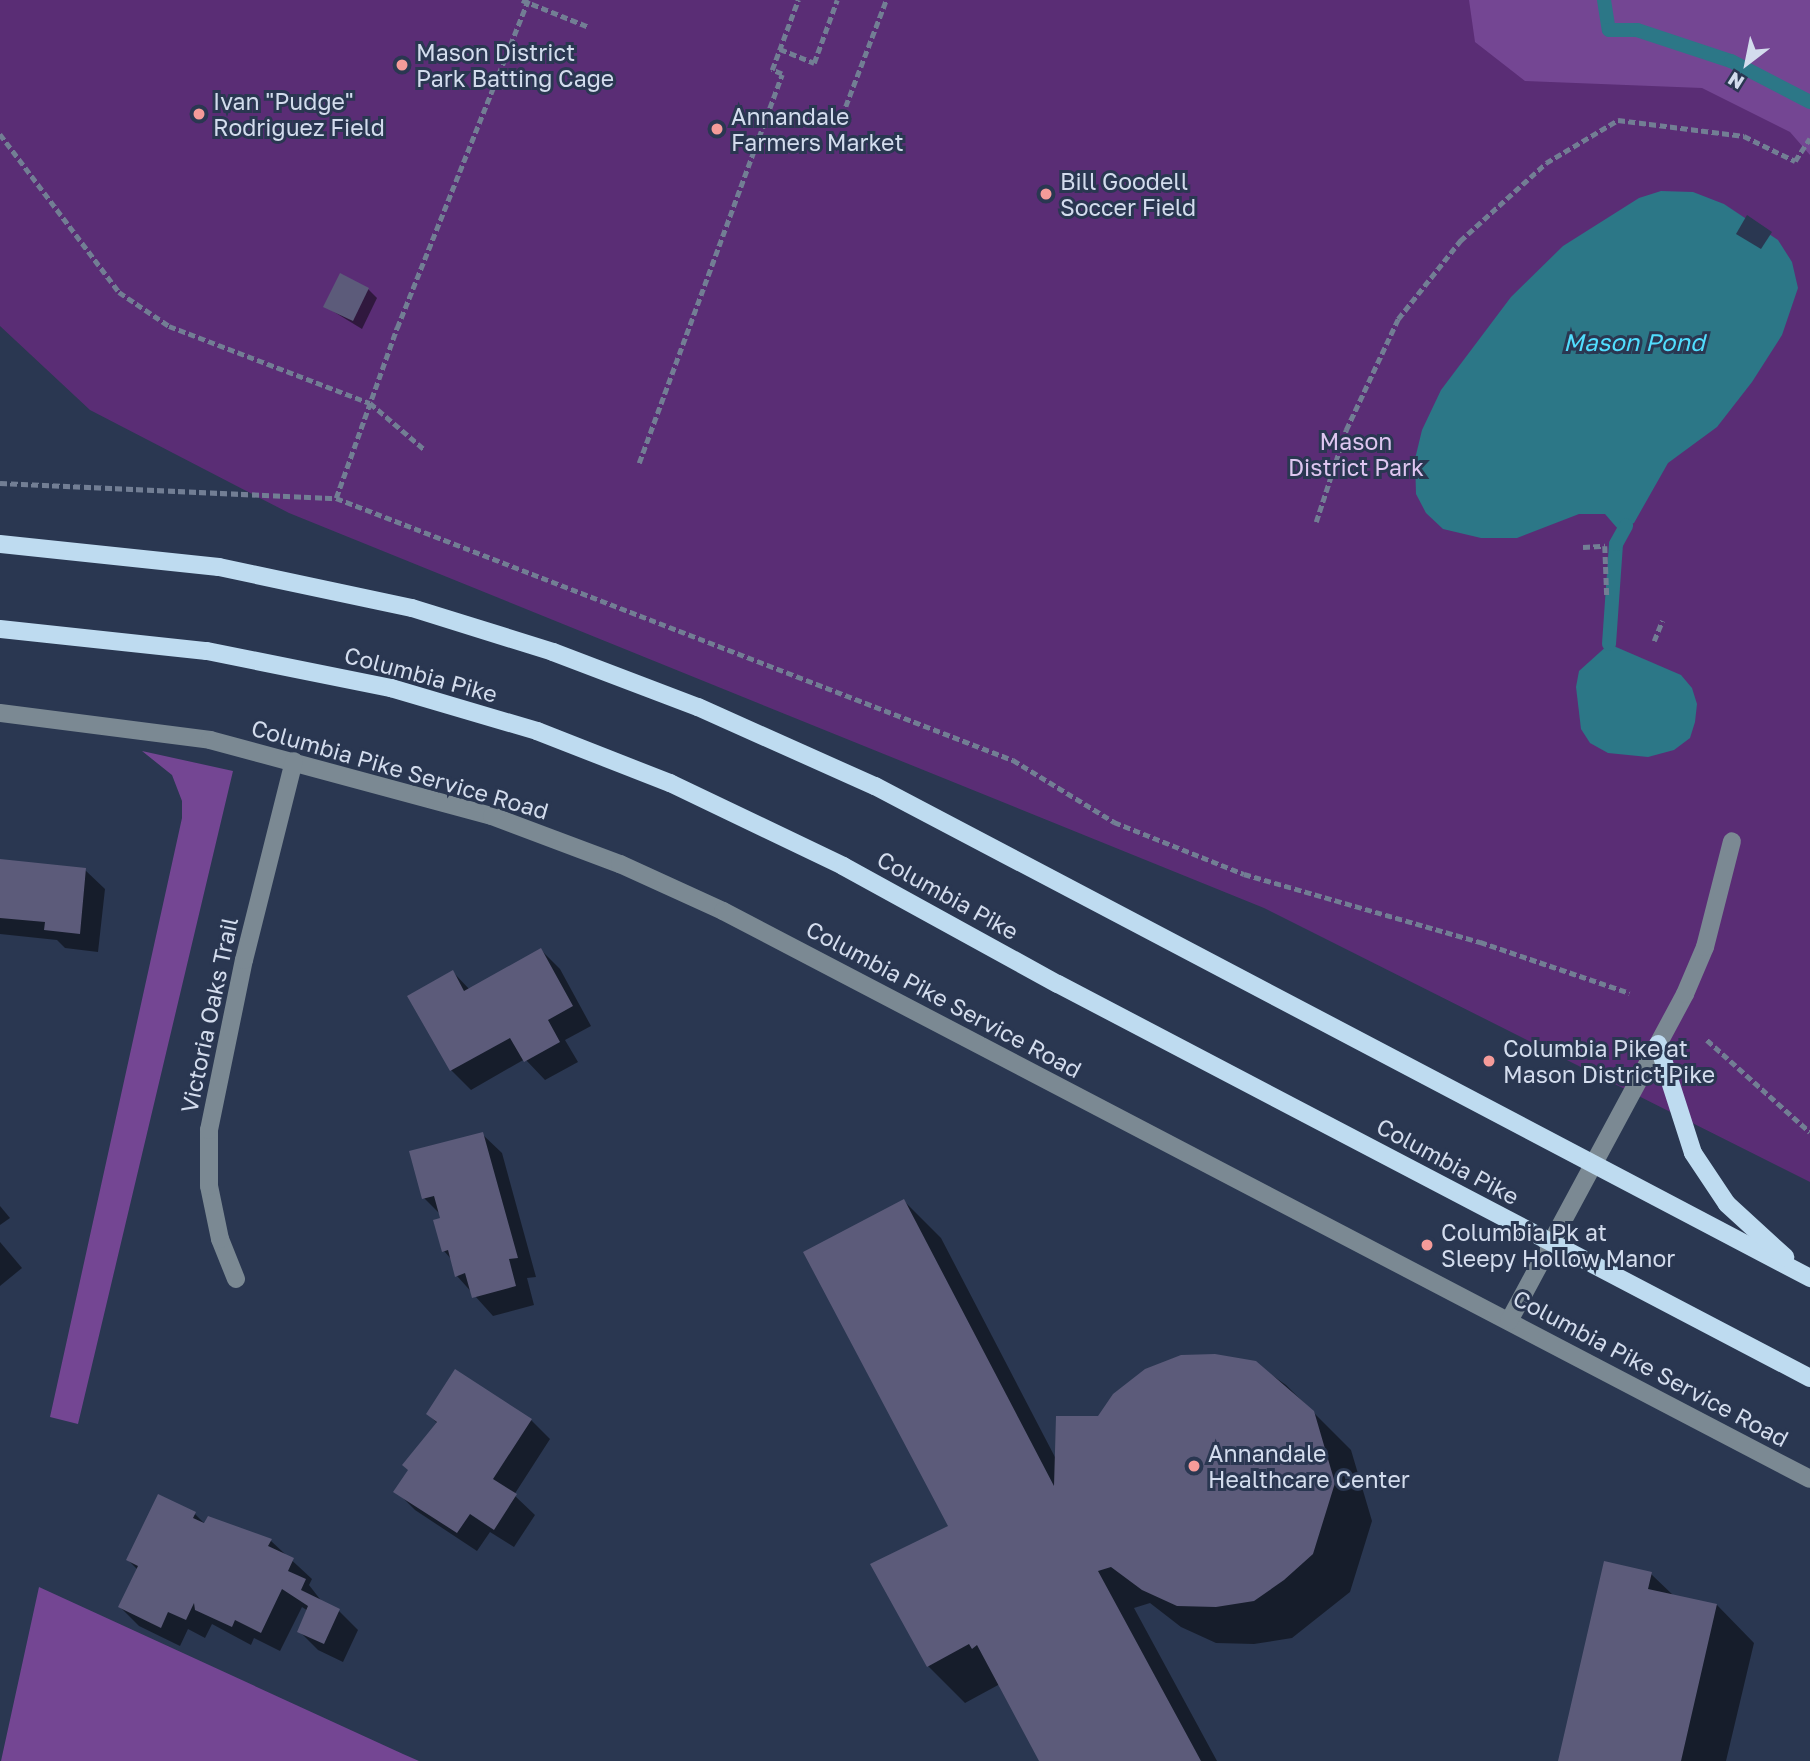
<!DOCTYPE html>
<style>
body{margin:0}
#map{position:relative;width:1810px;height:1761px;overflow:hidden;background:#2a3751;font-family:"Golos Text",sans-serif}
div>[style]{position:absolute}
.green>*{inset:0;background:#5a2d75}
.forest>*{inset:0;background:#744693}
.water>*{inset:0;background:#2c7787}
.pier>*{inset:0;background:#2a3751}
.shadow>*{inset:0;background:#0007}
.stream>*{height:14px;margin:-7px;padding:0 7px;transform-origin:7px;border-radius:7px;background:#2c7787}
.building>*{inset:0;background:#5c5b7a}
.path>*{height:4.5px;margin-top:-2.25px;transform-origin:0;background:repeating-linear-gradient(90deg,#727e94 0 7px,transparent 0 10.5px)}
.minor>*{height:18px;margin:-9px;padding:0 9px;transform-origin:9px;border-radius:9px;background:#7b8993}
.major>*{height:18px;margin:-9px;padding:0 9px;transform-origin:9px;border-radius:9px;background:#bedbf0}
.dots>*{width:19px;height:19px;translate:-50% -50%;box-sizing:border-box;border:4px solid #2a3751;border-radius:50%}
span{translate:-50% -50%;white-space:nowrap;text-align:center;line-height:1.15;-webkit-text-stroke:6px #2a3751;paint-order:stroke}
.poi-label{font-size:23px;color:#d3dced}
.left{translate:0 -50%;text-align:left}
.park-label{font-size:23px;color:#dec6f0}
.street-label{font-size:23px;color:#d3dced}
.water-label{font-size:24px;color:#51defe;font-style:italic}
.north{position:absolute;left:1712px;top:28px;width:70px;height:70px;-webkit-text-stroke:5px #2a3751;paint-order:stroke;rotate:212deg;font-size:19px;font-weight:700;line-height:28px;text-align:center;color:#d3dced}
.north::after{content:'';display:block;margin:auto;width:24px;height:32px;background:#d3dced;clip-path:polygon(50% 0,100% 100%,50% 72%,0 100%)}
</style>
<div id="map">
<div class="green">
<i style="clip-path:polygon(0 0,1810px 0,1810px 1182px,1264px 908px,289px 513px,90px 410px,0 326px)"></i>
</div>
<div class="forest">
<i style="clip-path:polygon(1469px 0,1810px 0,1810px 155px,1790px 132px,1702px 88px,1525px 81px,1475px 42px)"></i>
<i style="clip-path:polygon(142px 751px,233px 771px,78px 1424px,50px 1417px,182px 818px,182px 801px,172px 775px)"></i>
<i style="clip-path:polygon(39px 1587px,403px 1754px,419px 1761px,1px 1761px)"></i>
</div>
<div class="water">
<i style="clip-path:polygon(1661px 191px,1693px 192px,1724px 204px,1778px 240px,1792px 262px,1798px 288px,1782px 335px,1752px 382px,1717px 427px,1668px 463px,1634px 523px,1618px 529px,1605px 514px,1579px 514px,1517px 538px,1481px 538px,1443px 529px,1426px 513px,1416px 494px,1415px 459px,1422px 430px,1441px 390px,1511px 297px,1563px 246px,1639px 198px)"></i>
<i style="clip-path:polygon(1609px 644px,1681px 675px,1692px 688px,1697px 704px,1695px 722px,1690px 738px,1674px 750px,1648px 757px,1608px 753px,1590px 743px,1581px 729px,1576px 687px,1579px 671px)"></i>
</div>
<div class="pier">
<i style="clip-path:polygon(1747px 215px,1772px 232px,1761px 249px,1736px 234px)"></i>
</div>
<div class="shadow">
<i style="clip-path:polygon(368px 289px,377px 298px,362px 329px,326px 307px)"></i>
<i style="clip-path:polygon(0 861px,85px 870px,105px 889px,98px 952px,65px 948px,57px 940px,0 934px)"></i>
<i style="clip-path:polygon(541px 950px,560px 969px,591px 1026px,565px 1040px,578px 1062px,545px 1080px,525px 1059px,471px 1090px,451px 1070px,409px 997px,453px 972px,470px 990px)"></i>
<i style="clip-path:polygon(482px 1134px,502px 1153px,536px 1277px,527px 1278px,534px 1305px,493px 1316px,457px 1276px,452px 1260px,444px 1251px,441px 1215px,424px 1198px)"></i>
<i style="clip-path:polygon(904px 1201px,941px 1238px,1056px 1459px,1099px 1417px,1255px 1363px,1286px 1385px,1351px 1450px,1372px 1521px,1350px 1592px,1292px 1638px,1254px 1644px,1216px 1643px,1181px 1627px,1150px 1603px,1134px 1608px,1217px 1761px,1041px 1761px,1000px 1684px,965px 1703px,928px 1666px,950px 1527px)"></i>
<i style="clip-path:polygon(0 1206px,10px 1218px,0 1225px)"></i>
<i style="clip-path:polygon(0 1242px,22px 1268px,0 1286px)"></i>
<i style="clip-path:polygon(428px 1414px,531px 1420px,550px 1439px,514px 1495px,535px 1515px,514px 1547px,490px 1532px,477px 1551px,415px 1510px,396px 1491px,438px 1424px)"></i>
<i style="clip-path:polygon(195px 1514px,205px 1524px,271px 1541px,312px 1579px,309px 1585px,323px 1603px,339px 1611px,358px 1630px,343px 1662px,318px 1650px,299px 1631px,308px 1611px,302px 1607px,280px 1651px,254px 1638px,251px 1645px,212px 1624px,205px 1638px,188px 1629px,180px 1646px,139px 1626px,120px 1607px,138px 1570px,128px 1560px)"></i>
<i style="clip-path:polygon(1651px 1574px,1674px 1596px,1717px 1605px,1754px 1643px,1726px 1761px,1559px 1761px)"></i>
</div>
<div class="stream">
<i style="left:1604px;top:0;width:30px;rotate:81deg"></i>
<i style="left:1609px;top:30px;width:28px"></i>
<i style="left:1637px;top:30px;width:99px;rotate:18.3deg"></i>
<i style="left:1731px;top:61px;width:89px;rotate:27.4deg"></i>
<i style="left:1609px;top:644px;width:100px;rotate:-86deg"></i>
<i style="left:1616px;top:544px;width:21px;rotate:-61deg"></i>
</div>
<div class="building">
<i style="clip-path:polygon(340px 273px,369px 288px,353px 321px,323px 307px)"></i>
<i style="clip-path:polygon(0 859px,86px 868px,80px 934px,44px 930px,45px 922px,0 918px)"></i>
<i style="clip-path:polygon(541px 948px,573px 1006px,548px 1020px,560px 1042px,524px 1062px,510px 1038px,450px 1071px,407px 996px,453px 970px,464px 991px)"></i>
<i style="clip-path:polygon(483px 1132px,518px 1258px,509px 1259px,516px 1286px,472px 1298px,465px 1273px,455px 1277px,448px 1250px,442px 1252px,433px 1220px,440px 1218px,434px 1196px,422px 1199px,409px 1151px)"></i>
<i style="clip-path:polygon(904px 1199px,1054px 1486px,1056px 1416px,1098px 1416px,1113px 1394px,1145px 1369px,1181px 1355px,1215px 1354px,1256px 1361px,1314px 1411px,1335px 1483px,1313px 1554px,1284px 1580px,1254px 1601px,1216px 1607px,1177px 1606px,1142px 1590px,1111px 1567px,1098px 1571px,1201px 1761px,1039px 1761px,977px 1645px,972px 1649px,969px 1644px,927px 1667px,870px 1564px,948px 1526px,803px 1252px)"></i>
<i style="clip-path:polygon(455px 1369px,532px 1419px,493px 1479px,517px 1494px,494px 1530px,470px 1514px,457px 1533px,393px 1492px,408px 1470px,402px 1465px,437px 1422px,426px 1414px)"></i>
<i style="clip-path:polygon(158px 1494px,196px 1512px,193px 1518px,204px 1523px,208px 1516px,272px 1539px,268px 1546px,294px 1558px,288px 1571px,306px 1579px,301px 1590px,340px 1609px,324px 1644px,297px 1632px,308px 1606px,282px 1589px,261px 1633px,235px 1620px,232px 1627px,195px 1610px,194px 1603px,186px 1620px,168px 1612px,161px 1628px,118px 1607px,138px 1566px,126px 1560px)"></i>
<i style="clip-path:polygon(1604px 1561px,1652px 1572px,1648px 1589px,1717px 1604px,1681px 1761px,1558px 1761px)"></i>
</div>
<div class="path">
<i style="left:522px;top:0;width:72px;rotate:21.9deg"></i>
<i style="left:780px;top:49px;width:37px;rotate:22deg"></i>
<i style="left:814px;top:63px;width:67px;rotate:-69.9deg"></i>
<i style="left:838px;top:126px;width:135px;rotate:-69.1deg"></i>
<i style="left:0;top:134px;width:198px;rotate:53deg"></i>
<i style="left:119px;top:292px;width:60px;rotate:34.2deg"></i>
<i style="left:169px;top:326px;width:215px;rotate:21deg"></i>
<i style="left:370px;top:403px;width:72px;rotate:40.5deg"></i>
<i style="left:639px;top:463px;width:414px;rotate:-69.8deg"></i>
<i style="left:782px;top:74px;width:11px;rotate:-158deg"></i>
<i style="left:772px;top:70px;width:75px;rotate:-69.6deg"></i>
<i style="left:0;top:483px;width:336px;rotate:2.6deg"></i>
<i style="left:336px;top:498px;width:726px;rotate:21.16deg"></i>
<i style="left:1013px;top:760px;width:119px;rotate:31.5deg"></i>
<i style="left:1114px;top:822px;width:140px;rotate:21.8deg"></i>
<i style="left:1244px;top:874px;width:246px;rotate:16.1deg"></i>
<i style="left:1480px;top:942px;width:158px;rotate:18.8deg"></i>
<i style="left:336px;top:498px;width:181px;rotate:-70.3deg"></i>
<i style="left:397px;top:328px;width:353px;rotate:-68.2deg"></i>
<i style="left:1316px;top:522px;width:97px;rotate:-71.9deg"></i>
<i style="left:1346px;top:430px;width:123px;rotate:-64.9deg"></i>
<i style="left:1398px;top:319px;width:100px;rotate:-51.5deg"></i>
<i style="left:1460px;top:241px;width:116px;rotate:-42.2deg"></i>
<i style="left:1546px;top:163px;width:84px;rotate:-30.8deg"></i>
<i style="left:1618px;top:120px;width:127px;rotate:7.2deg"></i>
<i style="left:1744px;top:136px;width:57px;rotate:26.1deg"></i>
<i style="left:1795px;top:161px;width:27px;rotate:-57deg"></i>
<i style="left:1583px;top:547px;width:22px;rotate:-3deg"></i>
<i style="left:1605px;top:546px;width:51px;rotate:87.8deg"></i>
<i style="left:1654px;top:641px;width:22px;rotate:-68deg"></i>
<i style="left:1707px;top:1040px;width:138px;rotate:41.8deg"></i>
</div>
<div class="minor">
<i style="left:0;top:713px;width:212px;rotate:7.3deg"></i>
<i style="left:210px;top:740px;width:292px;rotate:15.1deg"></i>
<i style="left:492px;top:816px;width:137px;rotate:20.6deg"></i>
<i style="left:620px;top:864px;width:113px;rotate:24.5deg"></i>
<i style="left:723px;top:911px;width:1226px;rotate:27.59deg"></i>
<i style="left:236px;top:1279px;width:43px;rotate:-111.8deg"></i>
<i style="left:220px;top:1239px;width:54px;rotate:-101.7deg"></i>
<i style="left:209px;top:1186px;width:56px;rotate:-90deg"></i>
<i style="left:209px;top:1130px;width:174px;rotate:-78.4deg"></i>
<i style="left:244px;top:960px;width:205px;rotate:-75.9deg"></i>
<i style="left:1509px;top:1321px;width:371px;rotate:-61.7deg"></i>
<i style="left:1685px;top:994px;width:51px;rotate:-66.9deg"></i>
<i style="left:1705px;top:947px;width:109px;rotate:-75.7deg"></i>
</div>
<div class="major">
<i style="left:0;top:544px;width:220px;rotate:6deg"></i>
<i style="left:219px;top:567px;width:197px;rotate:12deg"></i>
<i style="left:412px;top:608px;width:148px;rotate:17.3deg"></i>
<i style="left:553px;top:652px;width:155px;rotate:20.8deg"></i>
<i style="left:698px;top:707px;width:194px;rotate:24.1deg"></i>
<i style="left:875px;top:786px;width:1057px;rotate:27.75deg"></i>
<i style="left:0;top:629px;width:208px;rotate:6.1deg"></i>
<i style="left:207px;top:651px;width:188px;rotate:11.4deg"></i>
<i style="left:391px;top:688px;width:152px;rotate:16.4deg"></i>
<i style="left:537px;top:731px;width:143px;rotate:21.4deg"></i>
<i style="left:670px;top:783px;width:192px;rotate:25.6deg"></i>
<i style="left:843px;top:866px;width:245px;rotate:28.8deg"></i>
<i style="left:1058px;top:984px;width:849px;rotate:27.65deg"></i>
<i style="left:1658px;top:1044px;width:114px;rotate:72.2deg"></i>
<i style="left:1693px;top:1153px;width:61px;rotate:56.3deg"></i>
<i style="left:1727px;top:1204px;width:79px;rotate:42.4deg"></i>
</div>
<div class="dots">
<i style="left:402px;top:65px;background:#f59b99"></i>
<i style="left:199px;top:114px;background:#f59b99"></i>
<i style="left:717px;top:129px;background:#f59b99"></i>
<i style="left:1046px;top:194px;background:#f59b99"></i>
<i style="left:1489px;top:1061px;background:#f59b99"></i>
<i style="left:1427px;top:1245px;background:#f59b99"></i>
<i style="left:1194px;top:1466px;background:#f59b99"></i>
</div>
<div class="poi-label">
<span class="left" style="left:416px;top:65px">Mason District<br>Park Batting Cage</span>
<span class="left" style="left:213px;top:114px">Ivan "Pudge"<br>Rodriguez Field</span>
<span class="left" style="left:731px;top:129px">Annandale<br>Farmers Market</span>
<span class="left" style="left:1060px;top:194px">Bill Goodell<br>Soccer Field</span>
<span class="left" style="left:1503px;top:1061px">Columbia Pike at<br>Mason District Pike</span>
<span class="left" style="left:1441px;top:1245px">Columbia Pk at<br>Sleepy Hollow Manor</span>
<span class="left" style="left:1208px;top:1466px">Annandale<br>Healthcare Center</span>
</div>
<div class="park-label">
<span style="left:1356px;top:454px">Mason<br>District Park</span>
</div>
<div class="street-label">
<span style="left:421px;top:674px;rotate:15deg">Columbia Pike</span>
<span style="left:400px;top:769px;rotate:16deg">Columbia Pike Service Road</span>
<span style="left:948px;top:895px;rotate:29deg">Columbia Pike</span>
<span style="left:944px;top:999px;rotate:28deg">Columbia Pike Service Road</span>
<span style="left:209px;top:1015px;rotate:-78deg">Victoria Oaks Trail</span>
<span style="left:1448px;top:1161px;rotate:28deg">Columbia Pike</span>
<span style="left:1651px;top:1368px;rotate:28deg">Columbia Pike Service Road</span>
</div>
<div class="water-label">
<span style="left:1634px;top:342px">Mason Pond</span>
</div>
<div class="north">N</div>
</div>
